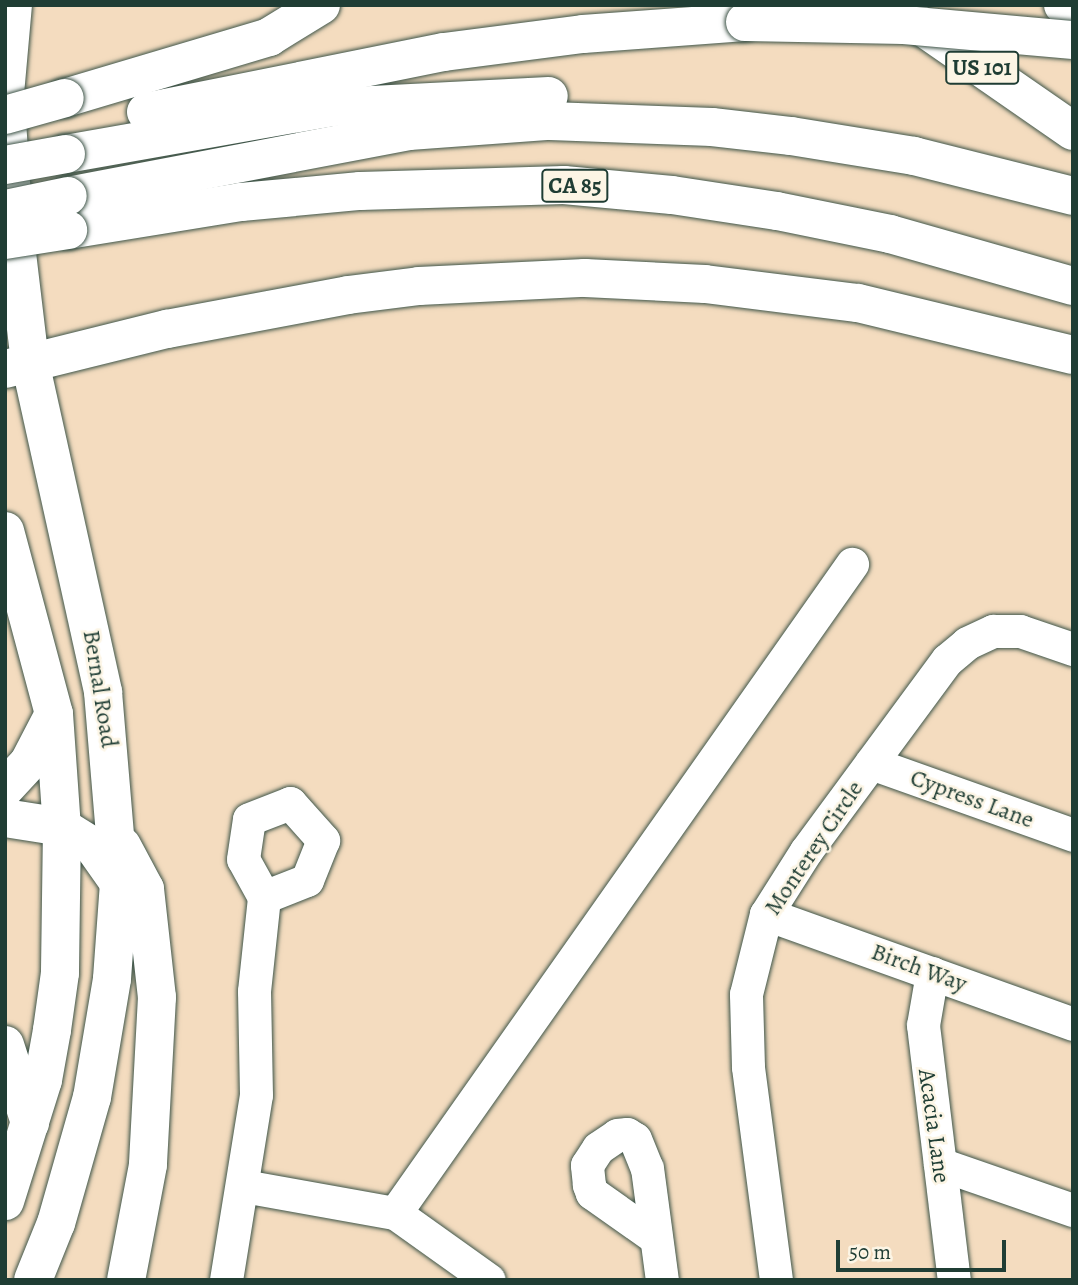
<!DOCTYPE html>
<style>
body{margin:0}
#map{position:relative;width:1078px;height:1285px;overflow:hidden;background:#f4dcbf;font-family:Alegreya,serif}
div>[style]{position:absolute}
.roads{filter:drop-shadow(0 0 2px #3f5549) drop-shadow(0 0 2px #3f5549)}
.minor>*{height:33px;margin:-16.5px;padding:0 16.5px;transform-origin:16.5px;border-radius:16.5px;background:#fff}
.major>*{height:38px;margin:-19px;padding:0 19px;transform-origin:19px;border-radius:19px;background:#fff}
.highway>*{height:38px;margin:-19px;padding:0 19px;transform-origin:19px;border-radius:19px;background:#fff}
.bridges{filter:drop-shadow(0 0 2px #3f5549) drop-shadow(0 0 2px #3f5549)}
.highway-bridge>*{height:38px;margin:-19px;padding:0 19px;transform-origin:19px;border-radius:19px;background:#fff}
span{translate:-50% -50%;white-space:nowrap;text-align:center;line-height:1.15;-webkit-text-stroke:5px #fcf5e5;paint-order:stroke}
.shield-label span{padding:2px 5px;background:#fcf5e5;border:2px solid;border-radius:5px;-webkit-text-stroke-width:0}
.shield-label{font-size:23px;color:#1f3d34;font-weight:700}
.street-label{font-size:24px;color:#1f3d34}
.frame{position:absolute;inset:0;border:7px solid #1f3d34;pointer-events:none}
.scale{position:absolute;left:836px;top:1240px;width:170px;height:32px;box-sizing:border-box;border:4px solid #1f3d34;border-top:0;padding-left:9px;font-size:21px;line-height:24px;white-space:nowrap;color:#1f3d34;-webkit-text-stroke:5px #fcf5e5;paint-order:stroke}
</style>
<div id="map">
<div class="roads">
<div class="minor">
<i style="left:871px;top:763px;width:214px;rotate:19.6deg"></i>
<i style="left:290px;top:803px;width:50px;rotate:48.3deg"></i>
<i style="left:323px;top:840px;width:43px;rotate:111.8deg"></i>
<i style="left:307px;top:880px;width:46px;rotate:158.4deg"></i>
<i style="left:264px;top:897px;width:43px;rotate:-118.9deg"></i>
<i style="left:243px;top:859px;width:40px;rotate:-81.5deg"></i>
<i style="left:249px;top:819px;width:44px;rotate:-21.3deg"></i>
<i style="left:766px;top:914px;width:326px;rotate:19.7deg"></i>
<i style="left:932px;top:973px;width:53px;rotate:99.8deg"></i>
<i style="left:923px;top:1025px;width:257px;rotate:83.1deg"></i>
<i style="left:940px;top:1164px;width:141px;rotate:19.1deg"></i>
<i style="left:243px;top:1186px;width:154px;rotate:10.1deg"></i>
<i style="left:395px;top:1213px;width:115px;rotate:35.5deg"></i>
<i style="left:395px;top:1213px;width:794px;rotate:-54.85deg"></i>
<i style="left:653px;top:1236px;width:75px;rotate:-144.8deg"></i>
<i style="left:592px;top:1193px;width:9px;rotate:-111deg"></i>
<i style="left:589px;top:1185px;width:20px;rotate:-96deg"></i>
<i style="left:587px;top:1165px;width:20px;rotate:-57deg"></i>
<i style="left:598px;top:1148px;width:23px;rotate:-34deg"></i>
<i style="left:617px;top:1135px;width:10px;rotate:-6deg"></i>
<i style="left:627px;top:1134px;width:9px;rotate:32deg"></i>
<i style="left:635px;top:1139px;width:31px;rotate:68deg"></i>
<i style="left:647px;top:1168px;width:113px;rotate:82.4deg"></i>
<i style="left:226px;top:1280px;width:187px;rotate:-80.8deg"></i>
<i style="left:256px;top:1095px;width:104px;rotate:-91.1deg"></i>
<i style="left:254px;top:991px;width:95px;rotate:-83.9deg"></i>
<i style="left:776px;top:1280px;width:215px;rotate:-97.5deg"></i>
<i style="left:748px;top:1067px;width:73px;rotate:-91.6deg"></i>
<i style="left:746px;top:994px;width:82px;rotate:-76deg"></i>
<i style="left:766px;top:914px;width:75px;rotate:-57.6deg"></i>
<i style="left:806px;top:851px;width:237px;rotate:-53.6deg"></i>
<i style="left:947px;top:660px;width:26px;rotate:-40deg"></i>
<i style="left:967px;top:643px;width:29px;rotate:-25deg"></i>
<i style="left:993px;top:631px;width:27px"></i>
<i style="left:1020px;top:631px;width:56px;rotate:18.8deg"></i>
</div>
<div class="major">
<i style="left:5px;top:91px;width:137px;rotate:86.2deg"></i>
<i style="left:14px;top:228px;width:135px;rotate:83.2deg"></i>
<i style="left:30px;top:362px;width:338px;rotate:77.5deg"></i>
<i style="left:103px;top:692px;width:192px;rotate:85.2deg"></i>
<i style="left:119px;top:883px;width:96px;rotate:94.2deg"></i>
<i style="left:112px;top:979px;width:120px;rotate:99.6deg"></i>
<i style="left:92px;top:1097px;width:131px;rotate:105.9deg"></i>
<i style="left:56px;top:1223px;width:61px;rotate:112deg"></i>
<i style="left:5px;top:531px;width:189px;rotate:75deg"></i>
<i style="left:54px;top:714px;width:113px;rotate:86deg"></i>
<i style="left:62px;top:827px;width:146px;rotate:90.8deg"></i>
<i style="left:60px;top:973px;width:58px;rotate:98deg"></i>
<i style="left:52px;top:1030px;width:51px;rotate:100.2deg"></i>
<i style="left:43px;top:1080px;width:127px;rotate:107.4deg"></i>
<i style="left:5px;top:788px;width:35px;rotate:-47deg"></i>
<i style="left:29px;top:762px;width:54px;rotate:-62.5deg"></i>
<i style="left:5px;top:818px;width:58px;rotate:9deg"></i>
<i style="left:62px;top:827px;width:36px;rotate:32deg"></i>
<i style="left:93px;top:846px;width:45px;rotate:54.9deg"></i>
<i style="left:122px;top:846px;width:49px;rotate:61.9deg"></i>
<i style="left:145px;top:889px;width:109px;rotate:83.7deg"></i>
<i style="left:157px;top:997px;width:168px;rotate:93.1deg"></i>
<i style="left:148px;top:1165px;width:117px;rotate:100.8deg"></i>
<i style="left:5px;top:1045px;width:82px;rotate:72.2deg"></i>
</div>
<div class="highway">
<i style="left:891px;top:5px;width:221px;rotate:34.7deg"></i>
<i style="left:1063px;top:5px;width:12px;rotate:31deg"></i>
<i style="left:5px;top:94px;width:89px;rotate:-84.9deg"></i>
<i style="left:65px;top:98px;width:213px;rotate:-16.6deg"></i>
<i style="left:269px;top:37px;width:61px;rotate:-31.6deg"></i>
<i style="left:146px;top:112px;width:304px;rotate:-11.4deg"></i>
<i style="left:444px;top:52px;width:140px;rotate:-7.4deg"></i>
<i style="left:583px;top:34px;width:162px;rotate:-4.2deg"></i>
<i style="left:66px;top:154px;width:271px;rotate:-10deg"></i>
<i style="left:333px;top:107px;width:216px;rotate:-2.9deg"></i>
<i style="left:68px;top:196px;width:347px;rotate:-10.8deg"></i>
<i style="left:409px;top:131px;width:141px;rotate:-4.1deg"></i>
<i style="left:550px;top:121px;width:162px;rotate:2.1deg"></i>
<i style="left:712px;top:127px;width:80px;rotate:6.5deg"></i>
<i style="left:791px;top:136px;width:125px;rotate:9.2deg"></i>
<i style="left:914px;top:156px;width:164px;rotate:14.1deg"></i>
<i style="left:68px;top:230px;width:175px;rotate:-9.2deg"></i>
<i style="left:241px;top:202px;width:120px;rotate:-5.3deg"></i>
<i style="left:360px;top:191px;width:204px;rotate:-1.7deg"></i>
<i style="left:564px;top:185px;width:108px;rotate:5.3deg"></i>
<i style="left:672px;top:195px;width:106px;rotate:8.7deg"></i>
<i style="left:777px;top:211px;width:115px;rotate:11.5deg"></i>
<i style="left:890px;top:234px;width:190px;rotate:15.9deg"></i>
<i style="left:5px;top:369px;width:167px;rotate:-13.9deg"></i>
<i style="left:167px;top:329px;width:184px;rotate:-10.6deg"></i>
<i style="left:348px;top:295px;width:72px;rotate:-7.2deg"></i>
<i style="left:419px;top:286px;width:166px;rotate:-2.8deg"></i>
<i style="left:585px;top:278px;width:120px;rotate:2.9deg"></i>
<i style="left:705px;top:284px;width:154px;rotate:7.1deg"></i>
<i style="left:858px;top:303px;width:221px;rotate:13.6deg"></i>
</div>
</div>
<div class="bridges">
<div class="highway-bridge">
<i style="left:745px;top:22px;width:159px;rotate:1.1deg"></i>
<i style="left:904px;top:25px;width:170px;rotate:5.1deg"></i>
<i style="left:5px;top:115px;width:62px;rotate:-15.8deg"></i>
<i style="left:5px;top:165px;width:62px;rotate:-10.2deg"></i>
<i style="left:5px;top:209px;width:64px;rotate:-11.7deg"></i>
<i style="left:5px;top:240px;width:64px;rotate:-9deg"></i>
</div>
</div>
<div class="shield-label">
<span style="left:982px;top:68px">US 101</span>
<span style="left:575px;top:186px">CA 85</span>
</div>
<div class="street-label">
<span style="left:100px;top:689px;rotate:81deg">Bernal Road</span>
<span style="left:972px;top:799px;rotate:20deg">Cypress Lane</span>
<span style="left:814px;top:848px;rotate:-56deg">Monterey Circle</span>
<span style="left:919px;top:968px;rotate:20deg">Birch Way</span>
<span style="left:934px;top:1126px;rotate:82deg">Acacia Lane</span>
</div>
<div class="frame"></div>
<div class="scale">50 m</div>
</div>
